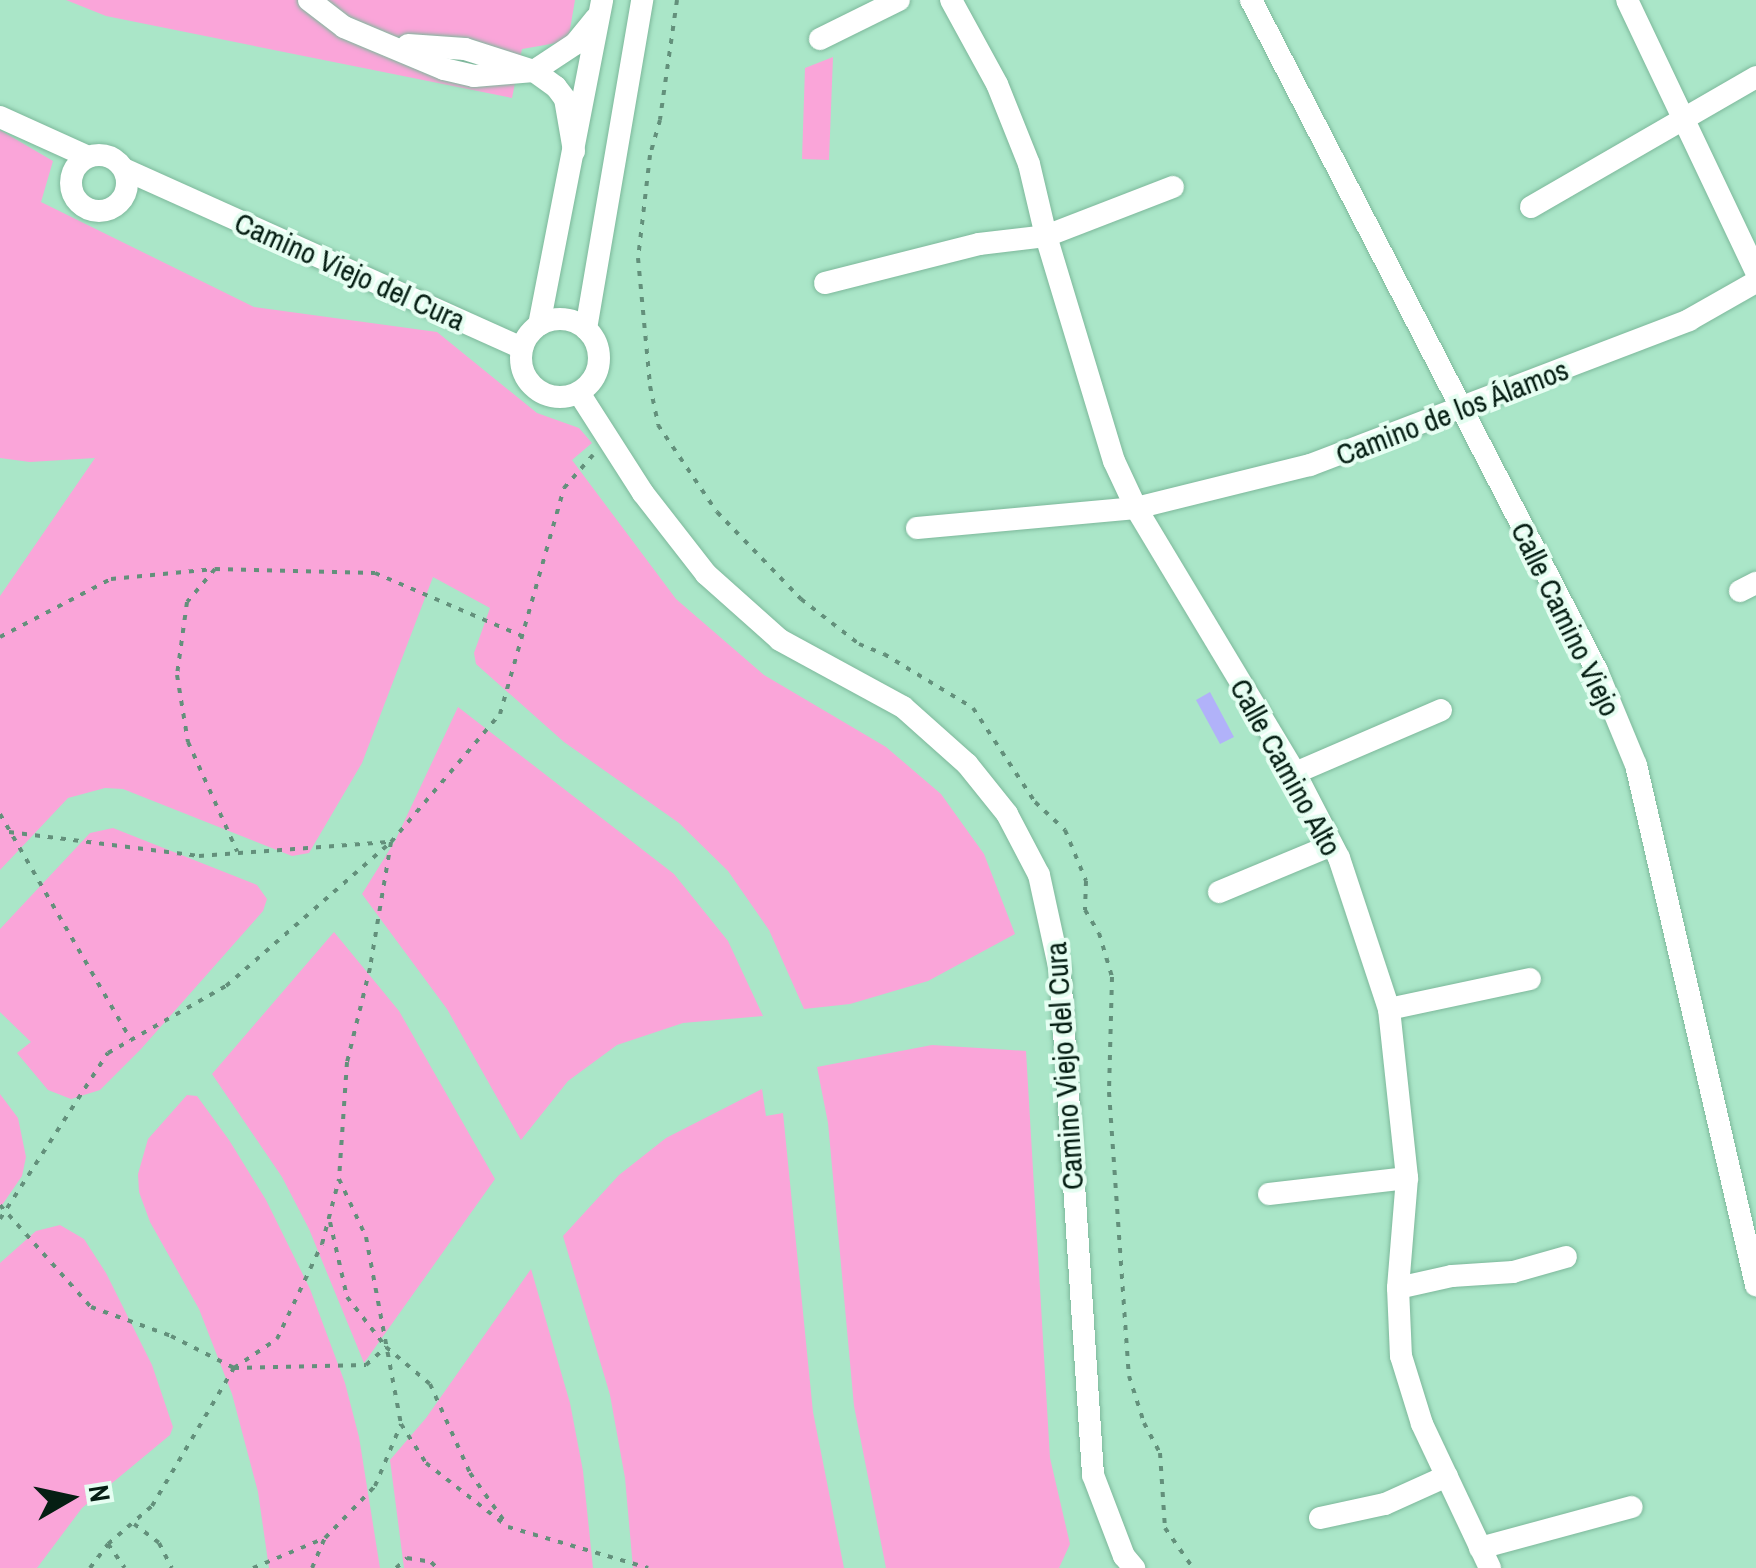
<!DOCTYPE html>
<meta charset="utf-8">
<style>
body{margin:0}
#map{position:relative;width:1756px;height:1568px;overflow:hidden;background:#aae6c8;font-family:"Archivo Narrow",sans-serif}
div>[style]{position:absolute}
.green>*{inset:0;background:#faa5d9}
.water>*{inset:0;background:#b1b2f9}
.path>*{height:4px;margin-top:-2px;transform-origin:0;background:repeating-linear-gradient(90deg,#63907b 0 5px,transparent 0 13px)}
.roads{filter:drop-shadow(0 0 2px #7db89b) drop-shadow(0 0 2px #7db89b)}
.minor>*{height:22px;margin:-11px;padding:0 11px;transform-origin:11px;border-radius:11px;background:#fff}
.minor>.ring{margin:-11px;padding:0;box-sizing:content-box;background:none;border:22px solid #fff;border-radius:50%}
span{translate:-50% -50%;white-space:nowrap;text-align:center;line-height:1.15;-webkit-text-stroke:8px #e6fef2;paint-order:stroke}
.street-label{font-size:30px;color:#051e13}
.north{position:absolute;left:20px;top:1448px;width:100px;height:100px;-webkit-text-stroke:8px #e6fef2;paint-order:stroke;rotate:81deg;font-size:28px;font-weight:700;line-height:40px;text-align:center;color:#051e13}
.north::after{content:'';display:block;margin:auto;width:35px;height:45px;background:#051e13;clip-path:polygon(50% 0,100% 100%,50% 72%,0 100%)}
</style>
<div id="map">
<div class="green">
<i style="clip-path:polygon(66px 0,575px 0,568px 41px,522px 49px,512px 98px,106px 16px)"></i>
<i style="clip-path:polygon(833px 57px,829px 160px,802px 159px,805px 68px)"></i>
<i style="clip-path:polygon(0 130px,53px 161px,41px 202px,254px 307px,437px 332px,537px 413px,579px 428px,592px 443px,572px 460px,676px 599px,764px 675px,886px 747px,941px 794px,984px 854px,1015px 934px,928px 981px,850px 1004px,804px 1009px,769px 930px,728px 871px,679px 823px,564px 742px,476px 664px,474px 653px,490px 608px,433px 577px,362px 763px,309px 853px,292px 856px,123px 789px,105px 788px,68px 798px,0 870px,0 596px,95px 458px,30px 462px,0 458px)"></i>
<i style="clip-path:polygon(458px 707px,674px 874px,728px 941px,763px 1016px,683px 1023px,617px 1045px,568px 1081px,521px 1140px,447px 1009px,362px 894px,395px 841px)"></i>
<i style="clip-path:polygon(113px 828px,257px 885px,267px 899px,263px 911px,141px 1049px,100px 1090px,71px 1099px,48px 1090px,17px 1053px,31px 1042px,0 1012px,0 929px,90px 833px)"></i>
<i style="clip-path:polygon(334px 932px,399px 1011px,495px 1179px,364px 1363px,309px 1229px,282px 1177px,212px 1074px)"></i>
<i style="clip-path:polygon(932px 1045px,1026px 1051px,1050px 1458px,1070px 1544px,1059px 1568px,886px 1568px,854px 1406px,828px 1123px,817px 1067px)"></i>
<i style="clip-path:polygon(762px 1089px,766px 1116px,783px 1113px,813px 1412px,844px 1568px,633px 1568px,625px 1478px,610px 1395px,563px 1236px,619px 1175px,666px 1138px)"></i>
<i style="clip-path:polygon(0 1094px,18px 1118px,26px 1157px,22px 1176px,0 1208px)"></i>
<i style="clip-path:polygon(187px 1095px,197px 1096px,229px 1140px,266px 1200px,310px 1289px,345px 1383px,359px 1437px,380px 1568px,269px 1568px,258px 1492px,232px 1394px,199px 1309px,150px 1222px,139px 1192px,138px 1174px,148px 1139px)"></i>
<i style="clip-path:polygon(60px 1225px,84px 1239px,106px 1273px,152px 1365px,173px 1427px,170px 1435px,82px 1508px,37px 1568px,0 1568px,0 1263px,36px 1231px)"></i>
<i style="clip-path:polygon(531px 1269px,570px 1403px,583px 1471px,593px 1568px,404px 1568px,390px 1460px,426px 1418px)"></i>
</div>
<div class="water">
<i style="clip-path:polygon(1210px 692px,1234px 737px,1220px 744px,1196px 700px)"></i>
</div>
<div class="path">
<i style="left:677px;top:0;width:121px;rotate:98.1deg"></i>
<i style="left:660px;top:120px;width:36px;rotate:106deg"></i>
<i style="left:650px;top:155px;width:104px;rotate:96.6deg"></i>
<i style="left:638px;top:258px;width:129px;rotate:84.6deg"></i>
<i style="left:650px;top:386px;width:40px;rotate:78deg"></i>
<i style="left:658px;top:425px;width:105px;rotate:55.9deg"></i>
<i style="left:717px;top:512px;width:121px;rotate:46deg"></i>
<i style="left:801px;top:599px;width:73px;rotate:37.8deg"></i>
<i style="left:859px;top:644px;width:27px;rotate:22deg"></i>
<i style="left:884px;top:654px;width:104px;rotate:31.2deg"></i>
<i style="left:973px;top:708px;width:113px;rotate:56.6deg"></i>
<i style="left:1035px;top:802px;width:41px;rotate:43deg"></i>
<i style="left:1065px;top:830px;width:55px;rotate:67.6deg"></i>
<i style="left:1086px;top:881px;width:29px;rotate:92deg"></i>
<i style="left:1085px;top:910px;width:27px;rotate:59deg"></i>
<i style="left:1099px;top:933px;width:46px;rotate:73.5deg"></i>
<i style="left:1112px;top:977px;width:115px;rotate:91.5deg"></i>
<i style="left:1109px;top:1092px;width:285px;rotate:86deg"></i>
<i style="left:1129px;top:1376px;width:49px;rotate:72.3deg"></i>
<i style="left:1144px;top:1423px;width:34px;rotate:62deg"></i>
<i style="left:1160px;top:1453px;width:75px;rotate:86.2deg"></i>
<i style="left:1165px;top:1528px;width:49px;rotate:55deg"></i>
<i style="left:215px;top:569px;width:43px;rotate:130.3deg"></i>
<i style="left:187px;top:602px;width:74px;rotate:97.8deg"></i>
<i style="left:177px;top:675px;width:68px;rotate:80.7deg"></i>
<i style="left:188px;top:742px;width:120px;rotate:65.8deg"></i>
<i style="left:0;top:637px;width:125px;rotate:-27.6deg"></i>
<i style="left:111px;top:579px;width:104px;rotate:-5.5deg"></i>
<i style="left:215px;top:569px;width:160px;rotate:1.4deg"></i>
<i style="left:375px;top:573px;width:160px;rotate:23.2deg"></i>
<i style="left:0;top:814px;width:261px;rotate:59.9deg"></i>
<i style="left:9px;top:832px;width:192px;rotate:7.2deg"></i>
<i style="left:199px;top:856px;width:193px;rotate:-4.2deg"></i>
<i style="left:391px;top:842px;width:128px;rotate:99.5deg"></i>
<i style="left:370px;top:968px;width:97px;rotate:103.7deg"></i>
<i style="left:347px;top:1062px;width:117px;rotate:93.9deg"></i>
<i style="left:339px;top:1179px;width:64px;rotate:65deg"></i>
<i style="left:366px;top:1237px;width:190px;rotate:79.4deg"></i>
<i style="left:401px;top:1424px;width:46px;rotate:57.3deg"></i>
<i style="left:426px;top:1463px;width:104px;rotate:38deg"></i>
<i style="left:508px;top:1527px;width:146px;rotate:16.3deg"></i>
<i style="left:0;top:1205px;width:137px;rotate:48.3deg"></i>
<i style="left:91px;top:1307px;width:85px;rotate:19.9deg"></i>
<i style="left:171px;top:1336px;width:71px;rotate:26.9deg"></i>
<i style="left:234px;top:1368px;width:132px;rotate:-1.3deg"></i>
<i style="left:366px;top:1365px;width:27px;rotate:-42deg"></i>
<i style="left:0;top:1219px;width:198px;rotate:-57deg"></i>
<i style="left:108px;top:1053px;width:136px;rotate:-29.6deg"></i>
<i style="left:226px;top:986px;width:219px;rotate:-41.1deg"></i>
<i style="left:391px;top:842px;width:168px;rotate:-49.6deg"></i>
<i style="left:500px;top:714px;width:235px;rotate:-74.2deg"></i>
<i style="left:564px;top:488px;width:44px;rotate:-48.7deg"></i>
<i style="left:330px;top:1222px;width:77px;rotate:77.2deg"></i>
<i style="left:347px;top:1297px;width:63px;rotate:52deg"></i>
<i style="left:386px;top:1347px;width:57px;rotate:40.1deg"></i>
<i style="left:430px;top:1384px;width:98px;rotate:65.8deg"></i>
<i style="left:470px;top:1473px;width:60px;rotate:54.5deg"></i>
<i style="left:134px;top:1524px;width:31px;rotate:37deg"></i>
<i style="left:159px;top:1543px;width:28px;rotate:63deg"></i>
<i style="left:108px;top:1544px;width:29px;rotate:55deg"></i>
<i style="left:90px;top:1568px;width:30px;rotate:-53deg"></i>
<i style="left:108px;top:1544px;width:58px;rotate:-40.8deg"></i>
<i style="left:152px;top:1506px;width:161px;rotate:-59.3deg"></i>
<i style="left:234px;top:1368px;width:52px;rotate:-34deg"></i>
<i style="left:277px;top:1339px;width:105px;rotate:-64.7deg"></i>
<i style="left:322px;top:1244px;width:67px;rotate:-75.3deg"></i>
<i style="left:253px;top:1568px;width:78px;rotate:-22.6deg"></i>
<i style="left:312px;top:1568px;width:33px;rotate:-67deg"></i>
<i style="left:325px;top:1538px;width:72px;rotate:-46.1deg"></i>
<i style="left:375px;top:1486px;width:67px;rotate:-67.2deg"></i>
<i style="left:396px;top:1568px;width:15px;rotate:-42deg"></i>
<i style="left:407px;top:1558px;width:24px;rotate:9deg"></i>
<i style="left:431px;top:1562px;width:8px;rotate:45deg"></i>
</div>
<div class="roads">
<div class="minor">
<i style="left:309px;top:0;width:44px;rotate:37.6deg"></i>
<i style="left:344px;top:27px;width:108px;rotate:22.8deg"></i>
<i style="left:444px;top:69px;width:31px;rotate:13deg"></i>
<i style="left:474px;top:76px;width:60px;rotate:-4.8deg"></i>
<i style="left:534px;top:71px;width:27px;rotate:36deg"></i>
<i style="left:556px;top:87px;width:15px;rotate:53deg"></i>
<i style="left:565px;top:99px;width:53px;rotate:80.2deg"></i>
<i style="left:951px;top:0;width:96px;rotate:61.3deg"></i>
<i style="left:997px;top:84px;width:86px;rotate:68.2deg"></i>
<i style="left:1029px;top:164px;width:74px;rotate:76.7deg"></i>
<i style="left:1046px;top:236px;width:235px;rotate:73.2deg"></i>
<i style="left:1114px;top:461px;width:52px;rotate:64.9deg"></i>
<i style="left:1136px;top:508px;width:309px;rotate:59deg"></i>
<i style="left:1295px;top:773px;width:96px;rotate:62.6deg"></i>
<i style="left:1339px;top:858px;width:159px;rotate:71.7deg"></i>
<i style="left:1389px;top:1009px;width:170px;rotate:83.9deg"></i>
<i style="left:1407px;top:1178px;width:110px;rotate:94.7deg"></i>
<i style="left:1398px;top:1288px;width:68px;rotate:87.5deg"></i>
<i style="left:1401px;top:1356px;width:71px;rotate:72.8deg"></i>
<i style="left:1422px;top:1424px;width:159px;rotate:64.7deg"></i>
<i style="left:1251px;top:0;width:755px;rotate:62.72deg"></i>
<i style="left:1597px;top:671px;width:102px;rotate:67.5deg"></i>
<i style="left:1636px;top:765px;width:534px;rotate:77.01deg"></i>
<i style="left:1627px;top:0;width:301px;rotate:64.6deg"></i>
<i style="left:820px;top:39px;width:88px;rotate:-26.3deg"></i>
<i style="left:408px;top:45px;width:57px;rotate:4deg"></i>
<i style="left:465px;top:49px;width:72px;rotate:17.7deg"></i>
<i style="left:534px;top:71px;width:49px;rotate:-33.4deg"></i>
<i style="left:575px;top:44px;width:33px;rotate:-51deg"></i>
<i style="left:0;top:117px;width:94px;rotate:24.4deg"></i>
<i class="ring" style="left:71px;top:155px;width:34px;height:34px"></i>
<i style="left:126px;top:170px;width:434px;rotate:24.2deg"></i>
<i style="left:1531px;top:207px;width:260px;rotate:-30deg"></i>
<i style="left:825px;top:283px;width:159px;rotate:-14.2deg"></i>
<i style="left:979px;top:244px;width:67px;rotate:-6.8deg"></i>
<i style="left:1046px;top:236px;width:136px;rotate:-21.1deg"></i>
<i class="ring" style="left:521px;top:319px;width:56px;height:56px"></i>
<i style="left:539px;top:325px;width:331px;rotate:-79deg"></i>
<i style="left:586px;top:329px;width:334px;rotate:-80.3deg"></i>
<i style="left:579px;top:393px;width:119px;rotate:57.4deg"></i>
<i style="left:643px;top:493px;width:103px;rotate:52.1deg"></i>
<i style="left:706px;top:574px;width:99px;rotate:41.7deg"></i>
<i style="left:780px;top:640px;width:140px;rotate:28.6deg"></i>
<i style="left:903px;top:707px;width:86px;rotate:41.7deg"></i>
<i style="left:967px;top:764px;width:64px;rotate:51.3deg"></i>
<i style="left:1007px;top:814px;width:69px;rotate:62.3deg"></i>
<i style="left:1039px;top:875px;width:98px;rotate:77.7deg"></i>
<i style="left:1060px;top:971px;width:505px;rotate:86.25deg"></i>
<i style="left:1093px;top:1475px;width:87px;rotate:69.1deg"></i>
<i style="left:1124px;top:1556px;width:16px;rotate:50deg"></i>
<i style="left:917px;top:528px;width:220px;rotate:-5.2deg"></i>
<i style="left:1136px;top:508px;width:179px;rotate:-13.9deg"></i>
<i style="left:1310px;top:465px;width:406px;rotate:-20.9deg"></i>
<i style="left:1689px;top:320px;width:77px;rotate:-29.6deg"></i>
<i style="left:1740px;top:591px;width:18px;rotate:-27deg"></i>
<i style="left:1295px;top:773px;width:159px;rotate:-23.3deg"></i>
<i style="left:1219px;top:892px;width:122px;rotate:-22.6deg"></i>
<i style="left:1389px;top:1009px;width:144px;rotate:-12deg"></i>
<i style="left:1269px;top:1194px;width:139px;rotate:-6.6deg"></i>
<i style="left:1398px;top:1288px;width:55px;rotate:-12.5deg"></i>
<i style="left:1452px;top:1276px;width:61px;rotate:-3.8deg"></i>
<i style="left:1513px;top:1272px;width:55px;rotate:-15.8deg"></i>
<i style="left:1320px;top:1518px;width:66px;rotate:-12.2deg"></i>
<i style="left:1385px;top:1504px;width:68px;rotate:-24.3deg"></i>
<i style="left:1480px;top:1548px;width:157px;rotate:-15.1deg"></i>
</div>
</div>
<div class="street-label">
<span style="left:350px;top:271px;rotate:24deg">Camino Viejo del Cura</span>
<span style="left:1452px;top:412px;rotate:-21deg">Camino de los Álamos</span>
<span style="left:1566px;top:619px;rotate:64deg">Calle Camino Viejo</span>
<span style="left:1286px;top:767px;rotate:61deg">Calle Camino Alto</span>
<span style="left:1064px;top:1066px;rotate:-94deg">Camino Viejo del Cura</span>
</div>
<div class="north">N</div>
</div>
